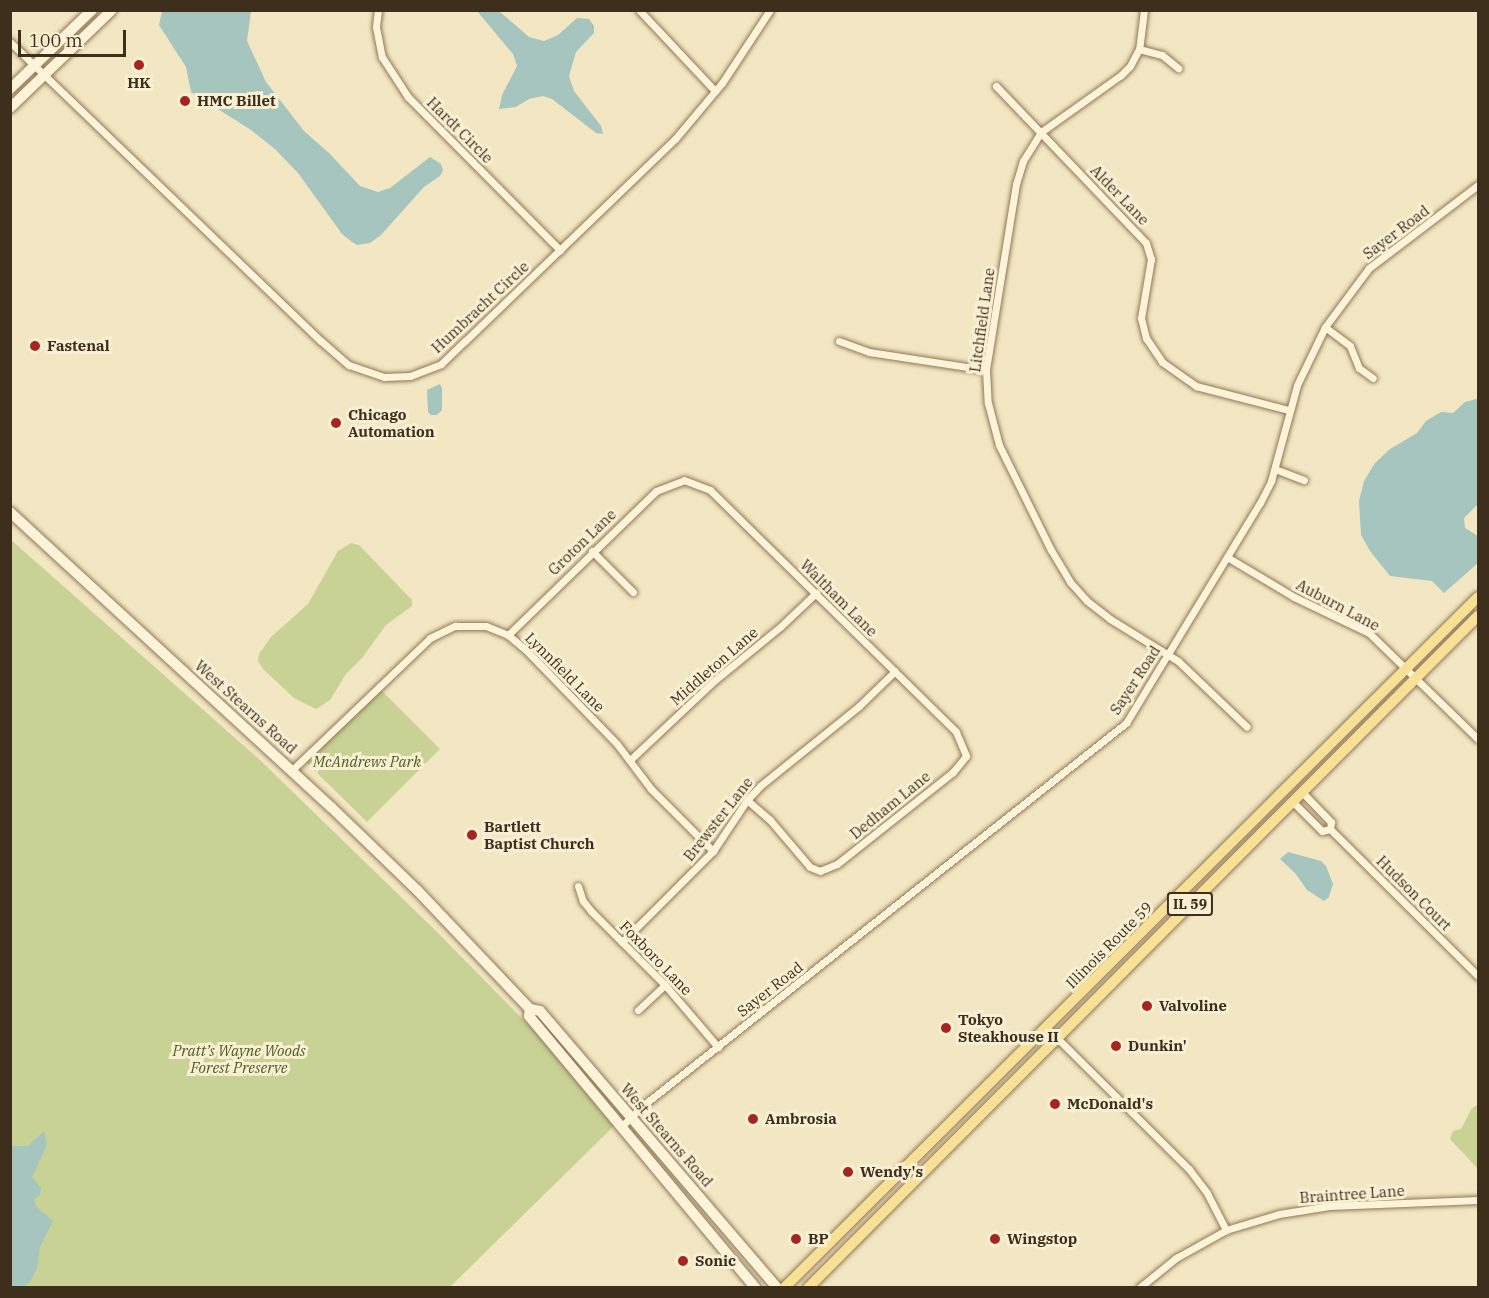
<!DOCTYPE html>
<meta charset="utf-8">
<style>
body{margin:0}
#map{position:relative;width:1489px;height:1298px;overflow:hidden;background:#f3e7c3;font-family:"IBM Plex Serif",serif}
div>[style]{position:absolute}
.green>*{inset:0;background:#c8d295}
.water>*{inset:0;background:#a6c5be}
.roads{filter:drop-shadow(0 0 2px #907857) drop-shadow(0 0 2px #907857)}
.street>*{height:7px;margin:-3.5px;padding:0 3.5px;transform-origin:3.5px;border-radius:3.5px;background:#fcf3d8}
.secondary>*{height:10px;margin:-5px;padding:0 5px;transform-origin:5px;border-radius:5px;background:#fcf3d8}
.primary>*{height:10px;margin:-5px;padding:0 5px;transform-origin:5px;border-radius:5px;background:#f9e097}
.dots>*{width:16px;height:16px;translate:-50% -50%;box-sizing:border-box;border:3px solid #f9f0d4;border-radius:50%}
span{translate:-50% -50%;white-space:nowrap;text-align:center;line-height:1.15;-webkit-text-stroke:6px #f9f0d4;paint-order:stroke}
.shield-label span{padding:2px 4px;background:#f9f0d4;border:2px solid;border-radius:4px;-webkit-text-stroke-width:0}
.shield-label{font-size:14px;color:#3e2f1d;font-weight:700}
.poi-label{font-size:15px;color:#3e2f1d;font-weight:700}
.left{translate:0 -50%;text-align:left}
.street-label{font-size:15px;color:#3e2f1d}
.park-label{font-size:15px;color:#4b5d21;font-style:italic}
.frame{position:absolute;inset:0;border:12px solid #3e2f1d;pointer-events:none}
.scale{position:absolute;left:18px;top:30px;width:108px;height:27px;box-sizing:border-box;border:3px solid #3e2f1d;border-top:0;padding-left:8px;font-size:18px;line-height:21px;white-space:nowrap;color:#3e2f1d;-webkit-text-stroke:4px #f9f0d4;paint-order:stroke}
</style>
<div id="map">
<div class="green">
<i style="clip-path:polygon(10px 539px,260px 760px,438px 933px,621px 1119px,450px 1287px,11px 1287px)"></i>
<i style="clip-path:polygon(351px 543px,359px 545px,412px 600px,412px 606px,386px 625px,362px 658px,346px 674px,330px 700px,316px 709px,294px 698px,263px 669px,258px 661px,259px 654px,271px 637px,308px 604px,338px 551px)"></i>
<i style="clip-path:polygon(381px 690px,440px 749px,367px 822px,306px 762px)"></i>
<i style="clip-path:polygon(1478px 1105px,1478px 1169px,1450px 1139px,1453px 1131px,1461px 1129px,1472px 1108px)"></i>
</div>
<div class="water">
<i style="clip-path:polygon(162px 11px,251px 11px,247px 41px,266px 82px,304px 131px,329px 153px,360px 186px,378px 192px,390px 188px,430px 157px,441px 164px,443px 170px,440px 176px,424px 187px,381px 235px,370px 243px,357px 245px,352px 242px,342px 234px,298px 173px,275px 149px,251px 130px,191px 92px,186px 67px,159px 25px)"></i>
<i style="clip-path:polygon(477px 11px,499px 11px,529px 37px,544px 41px,558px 35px,577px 18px,589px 19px,594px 26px,594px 33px,576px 52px,569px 76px,574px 91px,601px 126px,603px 134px,596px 133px,552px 99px,543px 96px,529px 99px,516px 107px,499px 109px,502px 95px,517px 66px,513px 54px)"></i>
<i style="clip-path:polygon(440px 384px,442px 388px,442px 410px,437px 415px,431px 415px,428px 412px,427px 390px)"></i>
<i style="clip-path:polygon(1476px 399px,1478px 400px,1478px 504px,1464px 518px,1465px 528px,1478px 536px,1478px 563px,1444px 593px,1432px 581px,1390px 576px,1370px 551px,1361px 535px,1359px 501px,1364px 481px,1375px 463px,1390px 449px,1417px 433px,1426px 421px,1441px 412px,1453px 413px,1465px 402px)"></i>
<i style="clip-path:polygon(1288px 852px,1321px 861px,1326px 866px,1333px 884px,1329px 897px,1324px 901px,1307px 890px,1295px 873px,1280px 859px)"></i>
<i style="clip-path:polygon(44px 1131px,47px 1145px,32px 1177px,41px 1188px,40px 1195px,34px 1199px,36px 1206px,53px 1221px,40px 1247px,37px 1268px,30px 1282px,22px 1287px,11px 1287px,11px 1146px,28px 1146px)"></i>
</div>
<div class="roads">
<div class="street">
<i style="left:378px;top:10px;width:17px;rotate:97deg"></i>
<i style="left:376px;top:27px;width:31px;rotate:79deg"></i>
<i style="left:382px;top:57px;width:48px;rotate:57deg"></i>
<i style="left:408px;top:97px;width:216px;rotate:45.2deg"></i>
<i style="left:639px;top:10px;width:111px;rotate:46.8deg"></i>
<i style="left:1144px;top:10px;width:39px;rotate:97deg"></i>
<i style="left:1139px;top:49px;width:19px;rotate:118deg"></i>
<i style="left:1130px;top:66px;width:13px;rotate:135deg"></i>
<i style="left:1121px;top:75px;width:98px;rotate:144.5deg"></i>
<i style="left:1041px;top:132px;width:34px;rotate:122deg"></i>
<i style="left:1023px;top:161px;width:24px;rotate:107deg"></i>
<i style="left:1016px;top:184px;width:188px;rotate:99.2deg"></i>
<i style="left:986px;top:370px;width:33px;rotate:87deg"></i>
<i style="left:988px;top:403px;width:43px;rotate:75.3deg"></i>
<i style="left:999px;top:445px;width:117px;rotate:63.7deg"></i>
<i style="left:1051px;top:550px;width:37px;rotate:59deg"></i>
<i style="left:1070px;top:582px;width:25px;rotate:48deg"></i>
<i style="left:1087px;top:601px;width:29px;rotate:38deg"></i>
<i style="left:1110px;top:619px;width:80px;rotate:31.7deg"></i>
<i style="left:1178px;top:661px;width:95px;rotate:43.7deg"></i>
<i style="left:10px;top:42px;width:431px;rotate:43.9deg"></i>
<i style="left:321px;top:341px;width:37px;rotate:41deg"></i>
<i style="left:349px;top:365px;width:37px;rotate:19deg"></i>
<i style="left:384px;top:377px;width:26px;rotate:-2deg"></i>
<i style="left:410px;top:376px;width:33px;rotate:-21deg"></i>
<i style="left:441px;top:364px;width:33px;rotate:-44deg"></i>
<i style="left:465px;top:341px;width:291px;rotate:-43.9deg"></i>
<i style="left:675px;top:139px;width:73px;rotate:-50deg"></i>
<i style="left:722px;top:83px;width:87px;rotate:-56.7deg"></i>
<i style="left:1139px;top:49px;width:24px;rotate:15deg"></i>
<i style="left:1162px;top:55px;width:21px;rotate:39deg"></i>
<i style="left:996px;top:86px;width:217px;rotate:46.3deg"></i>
<i style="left:1146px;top:243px;width:17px;rotate:73deg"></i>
<i style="left:1151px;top:259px;width:60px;rotate:99.6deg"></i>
<i style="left:1141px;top:318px;width:21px;rotate:76deg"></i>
<i style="left:1146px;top:338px;width:29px;rotate:56deg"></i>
<i style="left:1162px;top:362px;width:42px;rotate:35.2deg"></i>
<i style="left:1196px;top:386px;width:96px;rotate:14.5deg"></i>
<i style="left:1325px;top:327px;width:31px;rotate:37deg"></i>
<i style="left:1350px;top:346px;width:24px;rotate:68deg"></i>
<i style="left:1359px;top:368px;width:17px;rotate:36deg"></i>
<i style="left:839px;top:341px;width:32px;rotate:20deg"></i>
<i style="left:869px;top:352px;width:118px;rotate:8.7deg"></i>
<i style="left:1275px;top:469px;width:31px;rotate:21deg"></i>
<i style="left:592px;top:551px;width:58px;rotate:45deg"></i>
<i style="left:1227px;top:557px;width:78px;rotate:30.8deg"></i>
<i style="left:1294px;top:597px;width:83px;rotate:25.6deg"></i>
<i style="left:1369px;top:633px;width:152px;rotate:44.2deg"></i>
<i style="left:508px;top:635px;width:206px;rotate:-44.2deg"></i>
<i style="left:656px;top:491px;width:30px;rotate:-21deg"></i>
<i style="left:684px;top:480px;width:28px;rotate:21deg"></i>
<i style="left:710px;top:490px;width:345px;rotate:44.5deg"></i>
<i style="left:956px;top:732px;width:26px;rotate:67deg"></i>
<i style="left:966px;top:756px;width:21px;rotate:129deg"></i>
<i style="left:953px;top:772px;width:148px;rotate:141.6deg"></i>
<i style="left:837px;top:864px;width:18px;rotate:158deg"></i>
<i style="left:820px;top:871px;width:11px;rotate:-158deg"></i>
<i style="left:810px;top:867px;width:62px;rotate:-130.4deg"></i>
<i style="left:770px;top:820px;width:30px;rotate:-139deg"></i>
<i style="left:630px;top:760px;width:117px;rotate:-43.3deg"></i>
<i style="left:715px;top:680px;width:84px;rotate:-39.2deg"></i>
<i style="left:780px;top:627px;width:50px;rotate:-43.4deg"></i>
<i style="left:292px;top:770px;width:191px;rotate:-43.7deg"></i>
<i style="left:430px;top:638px;width:28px;rotate:-26deg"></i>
<i style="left:455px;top:626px;width:31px"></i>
<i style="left:486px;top:626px;width:24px;rotate:22deg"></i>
<i style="left:508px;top:635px;width:23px;rotate:40deg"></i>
<i style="left:526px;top:650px;width:131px;rotate:45.9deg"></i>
<i style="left:617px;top:744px;width:56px;rotate:52.9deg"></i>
<i style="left:651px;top:789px;width:88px;rotate:45deg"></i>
<i style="left:1302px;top:792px;width:42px;rotate:46deg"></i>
<i style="left:1331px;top:822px;width:7px;rotate:98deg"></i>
<i style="left:1330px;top:829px;width:209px;rotate:44.8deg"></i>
<i style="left:1293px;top:802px;width:41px;rotate:45deg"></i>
<i style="left:1322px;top:831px;width:8px;rotate:-14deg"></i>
<i style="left:578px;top:886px;width:16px;rotate:72deg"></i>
<i style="left:583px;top:901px;width:13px;rotate:51deg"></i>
<i style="left:591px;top:911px;width:105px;rotate:45deg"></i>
<i style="left:665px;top:985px;width:82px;rotate:49.5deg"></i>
<i style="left:622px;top:942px;width:129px;rotate:-45deg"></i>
<i style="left:713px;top:851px;width:61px;rotate:-56.3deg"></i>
<i style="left:747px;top:800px;width:19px;rotate:-47deg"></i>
<i style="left:760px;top:786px;width:127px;rotate:-38.9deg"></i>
<i style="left:859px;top:706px;width:50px;rotate:-44.2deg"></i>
<i style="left:638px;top:1010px;width:37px;rotate:-43deg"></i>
<i style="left:1047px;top:1028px;width:200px;rotate:44.8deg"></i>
<i style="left:1189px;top:1169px;width:30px;rotate:53deg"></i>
<i style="left:1207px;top:1193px;width:42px;rotate:62.8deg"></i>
<i style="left:621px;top:1127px;width:28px;rotate:-45deg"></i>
<i style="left:641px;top:1107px;width:619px;rotate:-38.37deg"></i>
<i style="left:1126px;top:723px;width:258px;rotate:-58.7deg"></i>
<i style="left:1260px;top:503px;width:25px;rotate:-63deg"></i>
<i style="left:1271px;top:481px;width:99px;rotate:-74.8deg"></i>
<i style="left:1297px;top:385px;width:64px;rotate:-64.2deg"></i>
<i style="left:1325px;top:327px;width:74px;rotate:-53.3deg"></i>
<i style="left:1369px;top:268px;width:137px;rotate:-37.3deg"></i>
<i style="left:1139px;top:1288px;width:48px;rotate:-39deg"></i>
<i style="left:1176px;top:1258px;width:57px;rotate:-29.2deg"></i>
<i style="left:1226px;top:1230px;width:55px;rotate:-16.8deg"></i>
<i style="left:1279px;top:1214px;width:51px;rotate:-9.1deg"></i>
<i style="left:1329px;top:1206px;width:149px;rotate:-2.3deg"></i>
</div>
<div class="secondary">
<i style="left:10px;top:89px;width:114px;rotate:-43.9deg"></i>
<i style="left:10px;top:108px;width:141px;rotate:-43.9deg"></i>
<i style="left:10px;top:512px;width:436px;rotate:42.6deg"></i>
<i style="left:331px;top:807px;width:120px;rotate:44deg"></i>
<i style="left:417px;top:890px;width:164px;rotate:46.5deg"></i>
<i style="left:530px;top:1009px;width:10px;rotate:11deg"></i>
<i style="left:540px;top:1011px;width:365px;rotate:49.4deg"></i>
<i style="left:530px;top:1009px;width:7px;rotate:98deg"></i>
<i style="left:529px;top:1016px;width:354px;rotate:50.2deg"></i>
</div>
<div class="primary">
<i style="left:784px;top:1288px;width:979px;rotate:-44.88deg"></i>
<i style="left:808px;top:1288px;width:949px;rotate:-45.09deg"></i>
</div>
</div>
<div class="dots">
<i style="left:139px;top:65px;background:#a52620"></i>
<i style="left:185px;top:101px;background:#a52620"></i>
<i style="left:35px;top:346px;background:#a52620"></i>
<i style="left:336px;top:423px;background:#a52620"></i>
<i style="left:472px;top:835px;background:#a52620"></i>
<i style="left:1147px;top:1006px;background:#a52620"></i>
<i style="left:946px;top:1028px;background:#a52620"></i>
<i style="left:1116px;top:1046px;background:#a52620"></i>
<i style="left:1055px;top:1104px;background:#a52620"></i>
<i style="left:753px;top:1119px;background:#a52620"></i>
<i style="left:848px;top:1172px;background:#a52620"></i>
<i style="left:796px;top:1239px;background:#a52620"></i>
<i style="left:995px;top:1239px;background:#a52620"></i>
<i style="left:683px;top:1261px;background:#a52620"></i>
</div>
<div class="shield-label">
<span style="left:1190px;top:904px">IL 59</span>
</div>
<div class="poi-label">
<span style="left:139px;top:83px">HK</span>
<span class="left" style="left:197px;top:101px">HMC Billet</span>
<span class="left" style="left:47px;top:346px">Fastenal</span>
<span class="left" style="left:348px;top:423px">Chicago<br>Automation</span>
<span class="left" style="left:484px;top:835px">Bartlett<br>Baptist Church</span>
<span class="left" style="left:1159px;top:1006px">Valvoline</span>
<span class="left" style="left:958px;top:1028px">Tokyo<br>Steakhouse II</span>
<span class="left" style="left:1128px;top:1046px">Dunkin'</span>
<span class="left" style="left:1067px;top:1104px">McDonald's</span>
<span class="left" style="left:765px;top:1119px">Ambrosia</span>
<span class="left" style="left:860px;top:1172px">Wendy's</span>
<span class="left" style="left:808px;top:1239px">BP</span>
<span class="left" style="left:1007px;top:1239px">Wingstop</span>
<span class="left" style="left:695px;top:1261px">Sonic</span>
</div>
<div class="street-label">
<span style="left:460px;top:130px;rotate:45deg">Hardt Circle</span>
<span style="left:1120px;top:195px;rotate:46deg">Alder Lane</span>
<span style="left:1396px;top:232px;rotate:-37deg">Sayer Road</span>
<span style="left:480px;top:307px;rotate:-43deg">Humbracht Circle</span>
<span style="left:982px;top:320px;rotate:-82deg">Litchfield Lane</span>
<span style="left:582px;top:542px;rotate:-44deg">Groton Lane</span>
<span style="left:839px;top:598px;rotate:45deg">Waltham Lane</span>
<span style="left:1338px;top:605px;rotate:28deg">Auburn Lane</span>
<span style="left:714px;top:666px;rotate:-41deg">Middleton Lane</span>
<span style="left:565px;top:672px;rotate:45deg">Lynnfield Lane</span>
<span style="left:1135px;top:680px;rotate:-57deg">Sayer Road</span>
<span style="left:246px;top:707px;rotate:42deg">West Stearns Road</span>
<span style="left:890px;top:805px;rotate:-39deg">Dedham Lane</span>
<span style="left:718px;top:819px;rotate:-52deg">Brewster Lane</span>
<span style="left:1414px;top:893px;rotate:45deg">Hudson Court</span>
<span style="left:1109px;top:945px;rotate:-45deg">Illinois Route 59</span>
<span style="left:656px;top:958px;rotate:46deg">Foxboro Lane</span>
<span style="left:770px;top:989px;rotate:-38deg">Sayer Road</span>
<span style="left:667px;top:1135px;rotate:49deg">West Stearns Road</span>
<span style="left:1352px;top:1194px;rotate:-4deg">Braintree Lane</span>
</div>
<div class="park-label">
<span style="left:367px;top:762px">McAndrews Park</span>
<span style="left:239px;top:1059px">Pratt’s Wayne Woods<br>Forest Preserve</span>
</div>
<div class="frame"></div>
<div class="scale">100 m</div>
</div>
